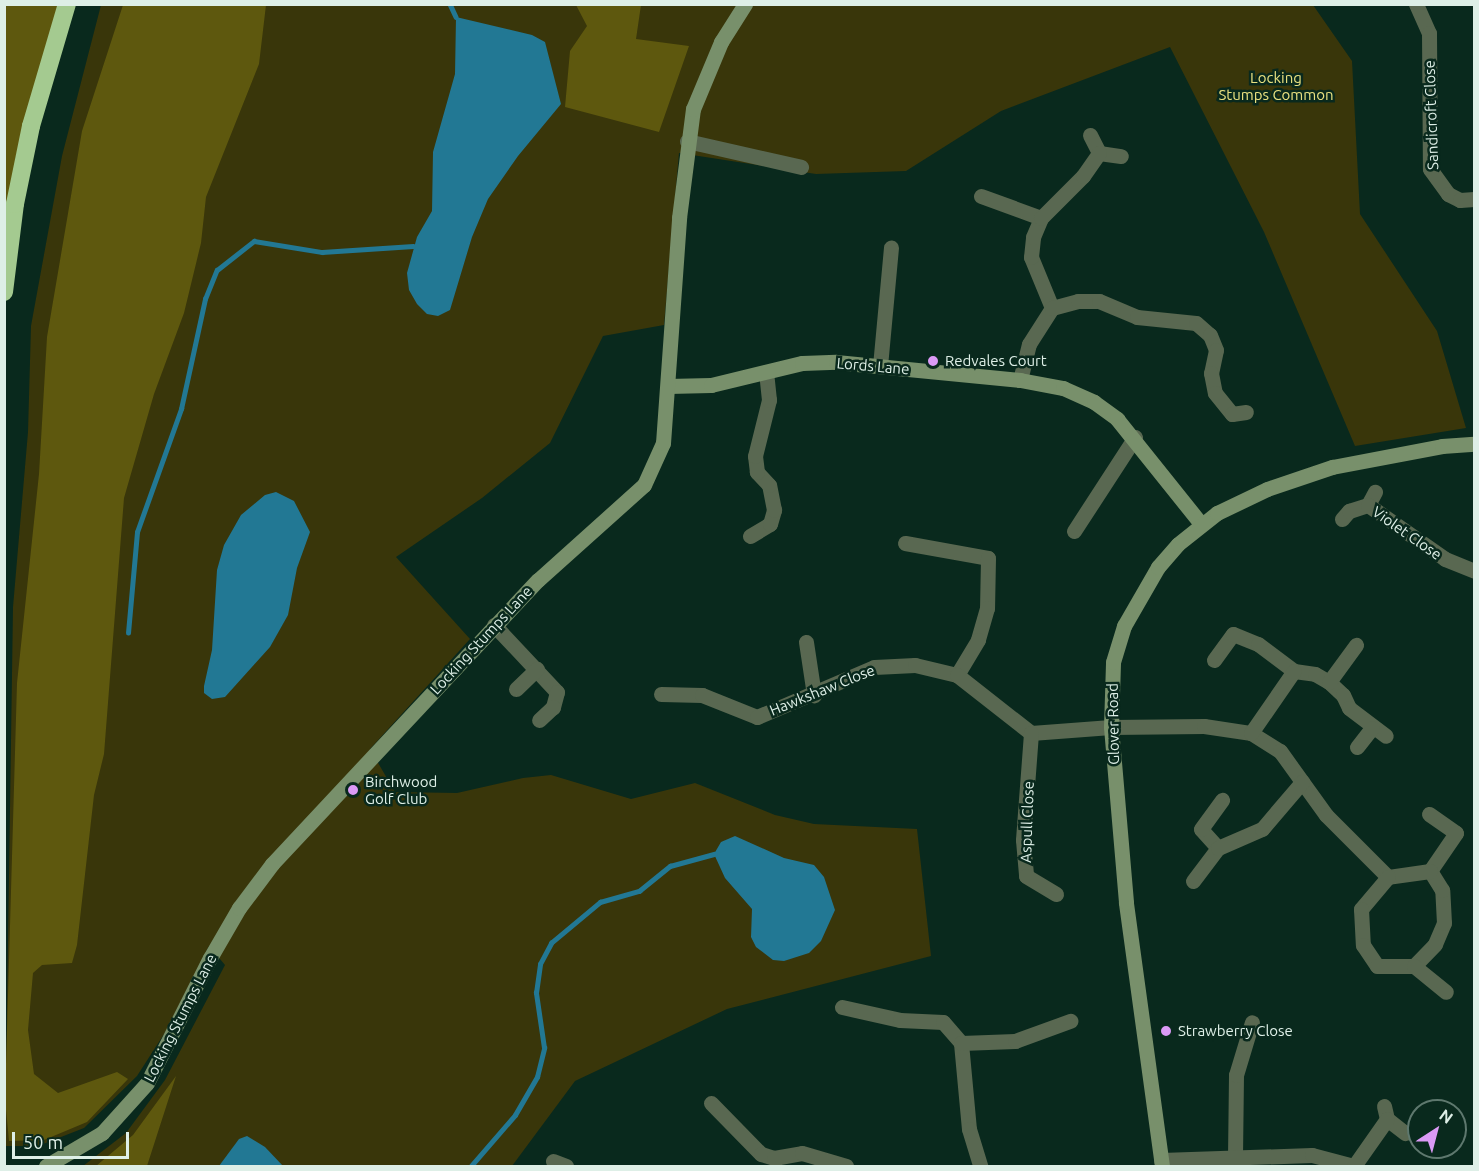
<!DOCTYPE html>
<style>
body{margin:0}
#map{position:relative;width:1479px;height:1171px;overflow:hidden;background:#09291d;font-family:Ubuntu,sans-serif}
div>[style]{position:absolute}
.green>*{inset:0;background:#39360a}
.forest>*{inset:0;background:#5e580e}
.water>*{inset:0;background:#227894}
.stream>*{height:4.5px;margin:-2.25px;padding:0 2.25px;transform-origin:2.25px;border-radius:2.25px;background:#227894}
.street>*{height:15px;margin:-7.5px;padding:0 7.5px;transform-origin:7.5px;border-radius:7.5px;background:#596851}
.secondary>*{height:15px;margin:-7.5px;padding:0 7.5px;transform-origin:7.5px;border-radius:7.5px;background:#78906b}
.highway>*{height:18px;margin:-9px;padding:0 9px;transform-origin:9px;border-radius:9px;background:#a4ca90}
.dots>*{width:16px;height:16px;translate:-50% -50%;box-sizing:border-box;border:3px solid #09291d;border-radius:50%}
span{translate:-50% -50%;white-space:nowrap;text-align:center;line-height:1.15;-webkit-text-stroke:5px #09291d;paint-order:stroke}
.park-label{font-size:15px;color:#e9e180}
.street-label{font-size:15px;color:#deefe7}
.poi-label{font-size:15px;color:#deefe7}
.left{translate:0 -50%;text-align:left}
.frame{position:absolute;inset:0;border:6px solid #deefe7;pointer-events:none}
.north{position:absolute;left:1407px;top:1099px;width:60px;height:60px;box-sizing:border-box;background:#09291d;border:2px solid #5e786e;border-radius:50%;rotate:36deg;font-size:16px;font-weight:700;line-height:24px;text-align:center;color:#deefe7}
.north::after{content:'';display:block;margin:auto;width:21px;height:27px;background:#db9af6;clip-path:polygon(50% 0,100% 100%,50% 72%,0 100%)}
.scale{position:absolute;left:12px;top:1132px;width:117px;height:27px;box-sizing:border-box;border:3px solid #deefe7;border-top:0;padding-left:8px;font-size:18px;line-height:21px;white-space:nowrap;color:#deefe7;-webkit-text-stroke:4px #09291d;paint-order:stroke}
</style>
<div id="map">
<div class="green">
<i style="clip-path:polygon(101px 5px,1313px 5px,1352px 61px,1360px 214px,1437px 331px,1466px 428px,1355px 446px,1264px 232px,1170px 47px,1001px 111px,906px 171px,816px 174px,679px 153px,664px 325px,603px 336px,550px 443px,482px 498px,396px 557px,470px 639px,370px 749px,395px 792px,457px 793px,523px 778px,551px 775px,631px 799px,695px 783px,775px 815px,814px 824px,917px 829px,931px 956px,727px 1009px,575px 1081px,512px 1166px,83px 1166px,126px 1133px,165px 1080px,225px 965px,209px 946px,166px 1031px,137px 1076px,84px 1128px,38px 1146px,5px 1146px,13px 607px,28px 432px,31px 326px,62px 156px)"></i>
</div>
<div class="forest">
<i style="clip-path:polygon(5px 5px,58px 5px,16px 156px,5px 235px)"></i>
<i style="clip-path:polygon(123px 5px,266px 5px,259px 64px,206px 197px,201px 243px,184px 313px,154px 394px,124px 498px,104px 754px,94px 795px,77px 945px,72px 963px,42px 965px,33px 973px,28px 1030px,34px 1074px,58px 1093px,117px 1072px,128px 1079px,87px 1122px,44px 1140px,9px 1141px,5px 1099px,17px 683px,39px 474px,47px 337px,82px 131px)"></i>
<i style="clip-path:polygon(576px 5px,641px 5px,636px 39px,689px 46px,659px 132px,565px 107px,570px 51px,587px 26px)"></i>
<i style="clip-path:polygon(176px 1076px,147px 1166px,96px 1166px,133px 1135px)"></i>
</div>
<div class="water">
<i style="clip-path:polygon(456px 17px,532px 35px,545px 42px,561px 104px,518px 156px,488px 199px,472px 237px,450px 310px,438px 316px,427px 314px,417px 304px,409px 290px,407px 273px,417px 237px,432px 211px,433px 152px,455px 74px)"></i>
<i style="clip-path:polygon(276px 492px,294px 501px,310px 532px,297px 568px,288px 615px,270px 647px,225px 697px,212px 699px,204px 693px,204px 686px,212px 650px,217px 570px,224px 545px,241px 515px,265px 495px)"></i>
<i style="clip-path:polygon(735px 836px,784px 858px,814px 865px,824px 877px,835px 910px,821px 941px,809px 953px,784px 961px,773px 960px,756px 947px,751px 937px,752px 909px,725px 878px,714px 854px,721px 842px)"></i>
<i style="clip-path:polygon(247px 1136px,265px 1147px,283px 1166px,219px 1166px,239px 1139px)"></i>
</div>
<div class="stream">
<i style="left:450px;top:4px;width:14px;rotate:65deg"></i>
<i style="left:128px;top:633px;width:101px;rotate:-84.9deg"></i>
<i style="left:137px;top:532px;width:131px;rotate:-70.3deg"></i>
<i style="left:181px;top:409px;width:113px;rotate:-77.7deg"></i>
<i style="left:205px;top:299px;width:31px;rotate:-68deg"></i>
<i style="left:217px;top:270px;width:47px;rotate:-38.1deg"></i>
<i style="left:254px;top:241px;width:69px;rotate:9.2deg"></i>
<i style="left:322px;top:252px;width:91px;rotate:-3.8deg"></i>
<i style="left:471px;top:1166px;width:67px;rotate:-49.2deg"></i>
<i style="left:515px;top:1115px;width:44px;rotate:-59.9deg"></i>
<i style="left:537px;top:1077px;width:30px;rotate:-76deg"></i>
<i style="left:544px;top:1048px;width:56px;rotate:-98.3deg"></i>
<i style="left:536px;top:993px;width:29px;rotate:-82deg"></i>
<i style="left:540px;top:964px;width:24px;rotate:-62deg"></i>
<i style="left:551px;top:943px;width:64px;rotate:-39.9deg"></i>
<i style="left:600px;top:902px;width:41px;rotate:-15.8deg"></i>
<i style="left:639px;top:891px;width:40px;rotate:-39deg"></i>
<i style="left:670px;top:866px;width:46px;rotate:-15.3deg"></i>
</div>
<div class="street">
<i style="left:1416px;top:4px;width:32px;rotate:66deg"></i>
<i style="left:1429px;top:33px;width:136px;rotate:89.6deg"></i>
<i style="left:1430px;top:169px;width:31px;rotate:54deg"></i>
<i style="left:1448px;top:194px;width:13px;rotate:27deg"></i>
<i style="left:1460px;top:200px;width:14px;rotate:-4deg"></i>
<i style="left:1090px;top:135px;width:20px;rotate:63deg"></i>
<i style="left:1099px;top:153px;width:22px;rotate:8deg"></i>
<i style="left:687px;top:141px;width:117px;rotate:12.8deg"></i>
<i style="left:981px;top:196px;width:64px;rotate:20.1deg"></i>
<i style="left:1052px;top:308px;width:55px;rotate:-112.4deg"></i>
<i style="left:1031px;top:257px;width:20px;rotate:-84deg"></i>
<i style="left:1033px;top:237px;width:21px;rotate:-67deg"></i>
<i style="left:1041px;top:218px;width:59px;rotate:-45deg"></i>
<i style="left:1083px;top:176px;width:28px;rotate:-55deg"></i>
<i style="left:880px;top:366px;width:119px;rotate:-84.7deg"></i>
<i style="left:1020px;top:380px;width:37px;rotate:-76deg"></i>
<i style="left:1029px;top:344px;width:43px;rotate:-57.4deg"></i>
<i style="left:1052px;top:308px;width:27px;rotate:-15deg"></i>
<i style="left:1078px;top:301px;width:21px"></i>
<i style="left:1099px;top:301px;width:41px;rotate:22.8deg"></i>
<i style="left:1137px;top:317px;width:59px;rotate:5.8deg"></i>
<i style="left:1196px;top:323px;width:18px;rotate:41deg"></i>
<i style="left:1210px;top:335px;width:16px;rotate:68deg"></i>
<i style="left:1216px;top:350px;width:24px;rotate:102deg"></i>
<i style="left:1211px;top:373px;width:20px;rotate:79deg"></i>
<i style="left:1215px;top:393px;width:27px;rotate:51deg"></i>
<i style="left:1232px;top:414px;width:14px;rotate:-8deg"></i>
<i style="left:1368px;top:505px;width:15px;rotate:-62deg"></i>
<i style="left:1342px;top:519px;width:11px;rotate:-49deg"></i>
<i style="left:1349px;top:511px;width:20px;rotate:-18deg"></i>
<i style="left:1368px;top:505px;width:94px;rotate:35deg"></i>
<i style="left:1445px;top:559px;width:31px;rotate:22deg"></i>
<i style="left:1074px;top:531px;width:112px;rotate:-57deg"></i>
<i style="left:750px;top:536px;width:23px;rotate:-31deg"></i>
<i style="left:770px;top:524px;width:15px;rotate:-74deg"></i>
<i style="left:774px;top:510px;width:25px;rotate:-101deg"></i>
<i style="left:769px;top:485px;width:18px;rotate:-133deg"></i>
<i style="left:757px;top:472px;width:16px;rotate:-97deg"></i>
<i style="left:755px;top:456px;width:58px;rotate:-76deg"></i>
<i style="left:769px;top:400px;width:28px;rotate:-96deg"></i>
<i style="left:905px;top:543px;width:84px;rotate:10.2deg"></i>
<i style="left:988px;top:558px;width:50px;rotate:91.1deg"></i>
<i style="left:987px;top:608px;width:33px;rotate:106deg"></i>
<i style="left:978px;top:640px;width:41px;rotate:121deg"></i>
<i style="left:494px;top:625px;width:92px;rotate:46.8deg"></i>
<i style="left:557px;top:692px;width:16px;rotate:105deg"></i>
<i style="left:553px;top:707px;width:19px;rotate:137deg"></i>
<i style="left:806px;top:642px;width:54px;rotate:81.4deg"></i>
<i style="left:1214px;top:660px;width:32px;rotate:-54deg"></i>
<i style="left:1233px;top:634px;width:27px;rotate:22deg"></i>
<i style="left:1258px;top:644px;width:45px;rotate:36.9deg"></i>
<i style="left:1294px;top:671px;width:21px;rotate:8deg"></i>
<i style="left:1315px;top:674px;width:16px;rotate:30deg"></i>
<i style="left:1329px;top:682px;width:19px;rotate:43deg"></i>
<i style="left:1343px;top:695px;width:14px;rotate:65deg"></i>
<i style="left:1349px;top:708px;width:46px;rotate:37.1deg"></i>
<i style="left:1329px;top:682px;width:46px;rotate:-53.9deg"></i>
<i style="left:516px;top:689px;width:29px;rotate:-44deg"></i>
<i style="left:661px;top:694px;width:41px;rotate:1.4deg"></i>
<i style="left:702px;top:695px;width:59px;rotate:21.8deg"></i>
<i style="left:757px;top:717px;width:127px;rotate:-23.1deg"></i>
<i style="left:874px;top:667px;width:41px;rotate:-2.8deg"></i>
<i style="left:915px;top:665px;width:43px;rotate:13.4deg"></i>
<i style="left:957px;top:675px;width:94px;rotate:38.1deg"></i>
<i style="left:1031px;top:733px;width:80px;rotate:-4.3deg"></i>
<i style="left:1111px;top:727px;width:93px;rotate:-0.6deg"></i>
<i style="left:1204px;top:726px;width:48px;rotate:8.5deg"></i>
<i style="left:1251px;top:733px;width:34px;rotate:32deg"></i>
<i style="left:1280px;top:751px;width:79px;rotate:54.3deg"></i>
<i style="left:1326px;top:815px;width:88px;rotate:45deg"></i>
<i style="left:1031px;top:733px;width:107px;rotate:94.3deg"></i>
<i style="left:1023px;top:840px;width:36px;rotate:85deg"></i>
<i style="left:1026px;top:876px;width:35px;rotate:31deg"></i>
<i style="left:1251px;top:733px;width:75px;rotate:-55.3deg"></i>
<i style="left:1357px;top:747px;width:24px;rotate:-52deg"></i>
<i style="left:1429px;top:814px;width:33px;rotate:35deg"></i>
<i style="left:1456px;top:833px;width:46px;rotate:124.4deg"></i>
<i style="left:1218px;top:848px;width:25px;rotate:-132deg"></i>
<i style="left:1201px;top:829px;width:36px;rotate:-54deg"></i>
<i style="left:1193px;top:881px;width:41px;rotate:-52.9deg"></i>
<i style="left:1218px;top:848px;width:48px;rotate:-23.4deg"></i>
<i style="left:1262px;top:829px;width:62px;rotate:-49.6deg"></i>
<i style="left:1414px;top:966px;width:30px;rotate:-46deg"></i>
<i style="left:1435px;top:944px;width:23px;rotate:-67deg"></i>
<i style="left:1444px;top:923px;width:33px;rotate:-93deg"></i>
<i style="left:1442px;top:890px;width:22px;rotate:-122deg"></i>
<i style="left:1430px;top:871px;width:42px;rotate:171.9deg"></i>
<i style="left:1388px;top:877px;width:42px;rotate:130.2deg"></i>
<i style="left:1361px;top:909px;width:36px;rotate:87deg"></i>
<i style="left:1363px;top:945px;width:25px;rotate:56deg"></i>
<i style="left:1377px;top:966px;width:37px"></i>
<i style="left:1414px;top:966px;width:41px;rotate:39.1deg"></i>
<i style="left:842px;top:1007px;width:59px;rotate:12.6deg"></i>
<i style="left:900px;top:1020px;width:43px;rotate:2.7deg"></i>
<i style="left:943px;top:1022px;width:28px;rotate:49deg"></i>
<i style="left:961px;top:1043px;width:86px;rotate:84.7deg"></i>
<i style="left:969px;top:1129px;width:39px;rotate:73deg"></i>
<i style="left:961px;top:1043px;width:54px;rotate:-2.1deg"></i>
<i style="left:1015px;top:1041px;width:59px;rotate:-20deg"></i>
<i style="left:711px;top:1103px;width:71px;rotate:45.6deg"></i>
<i style="left:761px;top:1154px;width:14px;rotate:17deg"></i>
<i style="left:774px;top:1158px;width:28px;rotate:-10deg"></i>
<i style="left:802px;top:1153px;width:46px;rotate:16.5deg"></i>
<i style="left:1384px;top:1106px;width:13px;rotate:77deg"></i>
<i style="left:1387px;top:1119px;width:23px;rotate:38deg"></i>
<i style="left:1235px;top:1157px;width:82px;rotate:-89.3deg"></i>
<i style="left:1236px;top:1075px;width:55px;rotate:-73.2deg"></i>
<i style="left:1161px;top:1160px;width:151px;rotate:-1.9deg"></i>
<i style="left:1312px;top:1155px;width:43px;rotate:14.7deg"></i>
<i style="left:1354px;top:1166px;width:57px;rotate:-54.9deg"></i>
<i style="left:553px;top:1161px;width:14px;rotate:21deg"></i>
</div>
<div class="secondary">
<i style="left:668px;top:386px;width:43px;rotate:-1.3deg"></i>
<i style="left:711px;top:385px;width:94px;rotate:-13.6deg"></i>
<i style="left:802px;top:363px;width:34px;rotate:-2deg"></i>
<i style="left:836px;top:362px;width:185px;rotate:5.6deg"></i>
<i style="left:1020px;top:380px;width:44px;rotate:10.5deg"></i>
<i style="left:1063px;top:388px;width:34px;rotate:24deg"></i>
<i style="left:1094px;top:402px;width:29px;rotate:36deg"></i>
<i style="left:1117px;top:419px;width:134px;rotate:51.3deg"></i>
<i style="left:46px;top:1166px;width:65px;rotate:-30.5deg"></i>
<i style="left:102px;top:1133px;width:67px;rotate:-48deg"></i>
<i style="left:147px;top:1083px;width:140px;rotate:-63.3deg"></i>
<i style="left:210px;top:958px;width:58px;rotate:-59.9deg"></i>
<i style="left:239px;top:908px;width:55px;rotate:-53.1deg"></i>
<i style="left:272px;top:864px;width:389px;rotate:-46.9deg"></i>
<i style="left:538px;top:580px;width:142px;rotate:-41.9deg"></i>
<i style="left:644px;top:485px;width:46px;rotate:-65.7deg"></i>
<i style="left:663px;top:443px;width:226px;rotate:-85.9deg"></i>
<i style="left:679px;top:218px;width:110px;rotate:-82.7deg"></i>
<i style="left:693px;top:109px;width:73px;rotate:-67.3deg"></i>
<i style="left:721px;top:42px;width:45px;rotate:-57.7deg"></i>
<i style="left:1162px;top:1166px;width:266px;rotate:-97.8deg"></i>
<i style="left:1126px;top:902px;width:176px;rotate:-94.9deg"></i>
<i style="left:1111px;top:727px;width:65px;rotate:-88.2deg"></i>
<i style="left:1113px;top:662px;width:38px;rotate:-73deg"></i>
<i style="left:1124px;top:626px;width:68px;rotate:-60deg"></i>
<i style="left:1158px;top:567px;width:30px;rotate:-49deg"></i>
<i style="left:1178px;top:544px;width:50px;rotate:-38.5deg"></i>
<i style="left:1217px;top:513px;width:55px;rotate:-25.6deg"></i>
<i style="left:1267px;top:489px;width:69px;rotate:-18.7deg"></i>
<i style="left:1332px;top:467px;width:112px;rotate:-10.8deg"></i>
<i style="left:1442px;top:446px;width:32px;rotate:-4deg"></i>
</div>
<div class="highway">
<i style="left:4px;top:292px;width:89px;rotate:-82.9deg"></i>
<i style="left:15px;top:204px;width:80px;rotate:-78.4deg"></i>
<i style="left:31px;top:126px;width:127px;rotate:-73.6deg"></i>
</div>
<div class="dots">
<i style="left:933px;top:361px;background:#db9af6"></i>
<i style="left:353px;top:790px;background:#db9af6"></i>
<i style="left:1166px;top:1031px;background:#db9af6"></i>
</div>
<div class="park-label">
<span style="left:1276px;top:86px">Locking<br>Stumps Common</span>
</div>
<div class="street-label">
<span style="left:1431px;top:115px;rotate:-92deg">Sandicroft Close</span>
<span style="left:873px;top:366px;rotate:5deg">Lords Lane</span>
<span style="left:1407px;top:533px;rotate:35deg">Violet Close</span>
<span style="left:481px;top:640px;rotate:-47deg">Locking Stumps Lane</span>
<span style="left:822px;top:690px;rotate:-22deg">Hawkshaw Close</span>
<span style="left:1113px;top:724px;rotate:-91deg">Glover Road</span>
<span style="left:1027px;top:822px;rotate:-88deg">Aspull Close</span>
<span style="left:180px;top:1018px;rotate:-63deg">Locking Stumps Lane</span>
</div>
<div class="poi-label">
<span class="left" style="left:945px;top:361px">Redvales Court</span>
<span class="left" style="left:365px;top:790px">Birchwood<br>Golf Club</span>
<span class="left" style="left:1178px;top:1031px">Strawberry Close</span>
</div>
<div class="frame"></div>
<div class="north">N</div>
<div class="scale">50 m</div>
</div>
